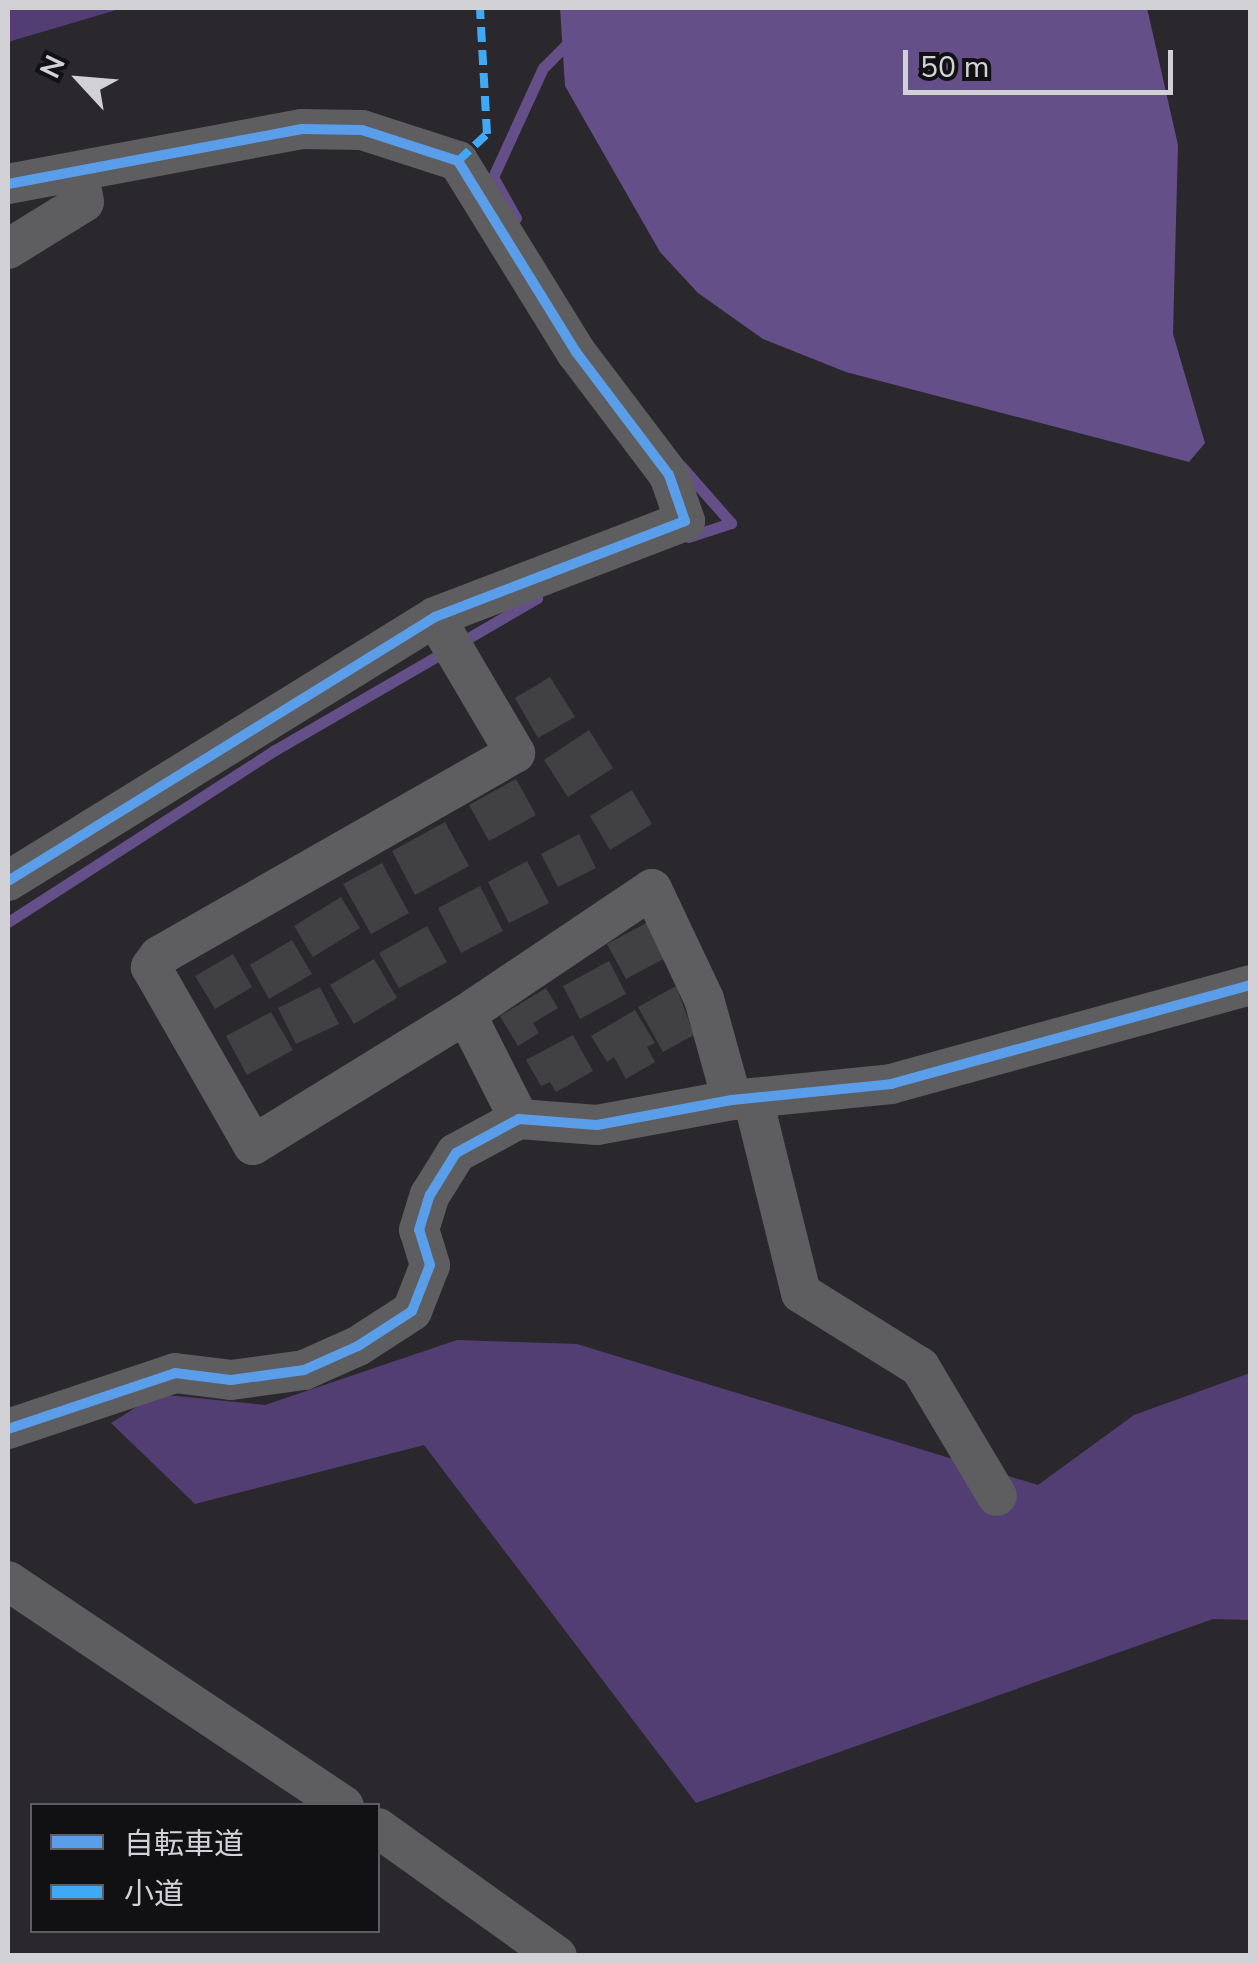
<!DOCTYPE html>
<meta charset="utf-8">
<style>
body{margin:0}
#map{position:relative;width:1258px;height:1963px;overflow:hidden;background:#2a282c;font-family:"Nunito Sans","Noto Sans JP",sans-serif}
div>[style]{position:absolute}
.forest>*{inset:0;background:#523e73}
.water>*{inset:0;background:#644f88}
.stream>*{height:11px;margin:-5.5px;padding:0 5.5px;transform-origin:5.5px;border-radius:5.5px;background:#644f88}
.building>*{inset:0;background:#414043}
.minor>*{height:40px;margin:-20px;padding:0 20px;transform-origin:20px;border-radius:20px;background:#5e5d5f}
.quiet>*{height:8px;margin-top:-4px;transform-origin:0;background:repeating-linear-gradient(90deg,#3fa9f5 0 15px,transparent 0 23px)}
.cycleway>*{height:10px;margin:-5px;padding:0 5px;transform-origin:5px;border-radius:5px;background:#5a9eea}
span{translate:-50% -50%;white-space:nowrap;text-align:center;line-height:1.15;-webkit-text-stroke:10px #111013;paint-order:stroke}
.frame{position:absolute;inset:0;border:10px solid #d2d1d6;pointer-events:none}
.legend{position:absolute;left:30px;top:1803px;width:350px;height:130px;box-sizing:border-box;background:#111013;border:2px solid #5e5d61;margin:0;padding:12px 18px;list-style:none;font-size:30px;color:#d2d1d6}
.legend li{display:flex;align-items:center;gap:20px;height:50px}
.legend b{width:50px;border:2px solid #5e5d61}
.north{position:absolute;left:30px;top:30px;width:100px;height:100px;-webkit-text-stroke:8px #111013;paint-order:stroke;rotate:296deg;font-size:28px;font-weight:700;line-height:40px;text-align:center;color:#d2d1d6}
.north::after{content:'';display:block;margin:auto;width:35px;height:45px;background:#d2d1d6;clip-path:polygon(50% 0,100% 100%,50% 72%,0 100%)}
.scale{position:absolute;left:903px;top:50px;width:270px;height:45px;box-sizing:border-box;border:5px solid #d2d1d6;border-top:0;padding-left:12px;font-size:30px;line-height:35px;white-space:nowrap;color:#d2d1d6;-webkit-text-stroke:8px #111013;paint-order:stroke}
</style>
<div id="map">
<div class="forest">
<i style="clip-path:polygon(8px 8px,123px 8px,8px 42px)"></i>
<i style="clip-path:polygon(457px 1340px,577px 1344px,1038px 1485px,1134px 1415px,1250px 1373px,1250px 1620px,1213px 1619px,696px 1803px,424px 1445px,195px 1504px,111px 1423px,157px 1394px,265px 1405px)"></i>
</div>
<div class="water">
<i style="clip-path:polygon(560px 8px,1147px 8px,1178px 145px,1173px 334px,1205px 443px,1189px 462px,846px 372px,763px 339px,698px 293px,660px 252px,565px 86px)"></i>
</div>
<div class="stream">
<i style="left:516px;top:218px;width:47px;rotate:-119.3deg"></i>
<i style="left:493px;top:177px;width:120px;rotate:-65.4deg"></i>
<i style="left:543px;top:68px;width:40px;rotate:-45deg"></i>
<i style="left:681px;top:466px;width:76px;rotate:48.7deg"></i>
<i style="left:731px;top:523px;width:45px;rotate:162deg"></i>
<i style="left:8px;top:922px;width:318px;rotate:-32.8deg"></i>
<i style="left:275px;top:750px;width:303px;rotate:-30.1deg"></i>
</div>
<div class="building">
<i style="clip-path:polygon(550px 677px,575px 717px,538px 738px,515px 698px)"></i>
<i style="clip-path:polygon(589px 730px,613px 768px,568px 797px,544px 760px)"></i>
<i style="clip-path:polygon(516px 779px,536px 815px,489px 841px,469px 805px)"></i>
<i style="clip-path:polygon(632px 790px,652px 824px,610px 850px,590px 816px)"></i>
<i style="clip-path:polygon(445px 822px,469px 866px,415px 895px,392px 851px)"></i>
<i style="clip-path:polygon(579px 834px,596px 868px,558px 887px,541px 854px)"></i>
<i style="clip-path:polygon(527px 861px,549px 903px,509px 923px,488px 882px)"></i>
<i style="clip-path:polygon(382px 863px,409px 913px,371px 934px,343px 884px)"></i>
<i style="clip-path:polygon(480px 886px,503px 931px,461px 953px,438px 908px)"></i>
<i style="clip-path:polygon(341px 897px,360px 928px,313px 957px,294px 926px)"></i>
<i style="clip-path:polygon(648px 922px,667px 957px,626px 979px,607px 944px)"></i>
<i style="clip-path:polygon(427px 926px,447px 962px,399px 988px,379px 953px)"></i>
<i style="clip-path:polygon(292px 940px,312px 974px,269px 999px,250px 965px)"></i>
<i style="clip-path:polygon(233px 954px,252px 987px,215px 1009px,195px 976px)"></i>
<i style="clip-path:polygon(374px 959px,397px 998px,354px 1024px,330px 985px)"></i>
<i style="clip-path:polygon(609px 961px,626px 994px,580px 1019px,563px 986px)"></i>
<i style="clip-path:polygon(676px 986px,694px 1035px,663px 1052px,638px 1007px)"></i>
<i style="clip-path:polygon(320px 987px,339px 1024px,296px 1044px,278px 1008px)"></i>
<i style="clip-path:polygon(546px 988px,558px 1008px,533px 1023px,539px 1033px,518px 1046px,500px 1016px)"></i>
<i style="clip-path:polygon(635px 1010px,655px 1043px,647px 1047px,655px 1062px,626px 1079px,614px 1057px,607px 1062px,591px 1036px)"></i>
<i style="clip-path:polygon(271px 1012px,293px 1050px,247px 1075px,226px 1036px)"></i>
<i style="clip-path:polygon(573px 1035px,593px 1071px,556px 1092px,550px 1082px,541px 1086px,526px 1060px)"></i>
</div>
<div class="minor">
<i style="left:8px;top:184px;width:299px;rotate:-10.6deg"></i>
<i style="left:302px;top:129px;width:60px;rotate:1deg"></i>
<i style="left:362px;top:130px;width:101px;rotate:17.9deg"></i>
<i style="left:458px;top:161px;width:225px;rotate:58.3deg"></i>
<i style="left:576px;top:352px;width:154px;rotate:52.9deg"></i>
<i style="left:669px;top:475px;width:49px;rotate:70.8deg"></i>
<i style="left:685px;top:521px;width:268px;rotate:159deg"></i>
<i style="left:435px;top:617px;width:502px;rotate:148.27deg"></i>
<i style="left:8px;top:249px;width:89px;rotate:-31.7deg"></i>
<i style="left:84px;top:202px;width:29px;rotate:-100deg"></i>
<i style="left:435px;top:617px;width:158px;rotate:59.5deg"></i>
<i style="left:515px;top:753px;width:410px;rotate:150.3deg"></i>
<i style="left:159px;top:956px;width:14px;rotate:126deg"></i>
<i style="left:151px;top:967px;width:205px;rotate:60.2deg"></i>
<i style="left:253px;top:1145px;width:250px;rotate:-31.6deg"></i>
<i style="left:466px;top:1014px;width:118px;rotate:63.2deg"></i>
<i style="left:466px;top:1014px;width:224px;rotate:-33.9deg"></i>
<i style="left:652px;top:889px;width:122px;rotate:64.7deg"></i>
<i style="left:704px;top:999px;width:105px;rotate:74.5deg"></i>
<i style="left:753px;top:1099px;width:200px;rotate:76.1deg"></i>
<i style="left:801px;top:1293px;width:140px;rotate:31.9deg"></i>
<i style="left:920px;top:1367px;width:150px;rotate:59.2deg"></i>
<i style="left:8px;top:1429px;width:176px;rotate:-18.5deg"></i>
<i style="left:175px;top:1373px;width:56px;rotate:7.1deg"></i>
<i style="left:231px;top:1380px;width:74px;rotate:-7.8deg"></i>
<i style="left:304px;top:1370px;width:59px;rotate:-24deg"></i>
<i style="left:358px;top:1346px;width:64px;rotate:-32.9deg"></i>
<i style="left:412px;top:1311px;width:49px;rotate:-68.6deg"></i>
<i style="left:430px;top:1265px;width:37px;rotate:-107deg"></i>
<i style="left:419px;top:1230px;width:37px;rotate:-73deg"></i>
<i style="left:430px;top:1195px;width:49px;rotate:-58.2deg"></i>
<i style="left:456px;top:1153px;width:72px;rotate:-28.4deg"></i>
<i style="left:519px;top:1119px;width:78px;rotate:4.4deg"></i>
<i style="left:597px;top:1125px;width:137px;rotate:-10.5deg"></i>
<i style="left:732px;top:1100px;width:160px;rotate:-5.7deg"></i>
<i style="left:891px;top:1084px;width:372px;rotate:-15.4deg"></i>
<i style="left:8px;top:1581px;width:404px;rotate:33.8deg"></i>
<i style="left:378px;top:1828px;width:220px;rotate:35.6deg"></i>
</div>
<div class="quiet">
<i style="left:458px;top:161px;width:40px;rotate:-43deg"></i>
<i style="left:487px;top:134px;width:126px;rotate:-93.2deg"></i>
</div>
<div class="cycleway">
<i style="left:8px;top:184px;width:299px;rotate:-10.6deg"></i>
<i style="left:302px;top:129px;width:60px;rotate:1deg"></i>
<i style="left:362px;top:130px;width:101px;rotate:17.9deg"></i>
<i style="left:458px;top:161px;width:225px;rotate:58.3deg"></i>
<i style="left:576px;top:352px;width:154px;rotate:52.9deg"></i>
<i style="left:669px;top:475px;width:49px;rotate:70.8deg"></i>
<i style="left:685px;top:521px;width:268px;rotate:159deg"></i>
<i style="left:435px;top:617px;width:502px;rotate:148.27deg"></i>
<i style="left:8px;top:1429px;width:176px;rotate:-18.5deg"></i>
<i style="left:175px;top:1373px;width:56px;rotate:7.1deg"></i>
<i style="left:231px;top:1380px;width:74px;rotate:-7.8deg"></i>
<i style="left:304px;top:1370px;width:59px;rotate:-24deg"></i>
<i style="left:358px;top:1346px;width:64px;rotate:-32.9deg"></i>
<i style="left:412px;top:1311px;width:49px;rotate:-68.6deg"></i>
<i style="left:430px;top:1265px;width:37px;rotate:-107deg"></i>
<i style="left:419px;top:1230px;width:37px;rotate:-73deg"></i>
<i style="left:430px;top:1195px;width:49px;rotate:-58.2deg"></i>
<i style="left:456px;top:1153px;width:72px;rotate:-28.4deg"></i>
<i style="left:519px;top:1119px;width:78px;rotate:4.4deg"></i>
<i style="left:597px;top:1125px;width:137px;rotate:-10.5deg"></i>
<i style="left:732px;top:1100px;width:160px;rotate:-5.7deg"></i>
<i style="left:891px;top:1084px;width:372px;rotate:-15.4deg"></i>
</div>
<div class="frame"></div>
<ul class="legend">
<li><b style="height:12px;background:#5a9eea"></b>自転車道</li>
<li><b style="height:12px;background:#3fa9f5"></b>小道</li>
</ul>
<div class="north">N</div>
<div class="scale">50 m</div>
</div>
